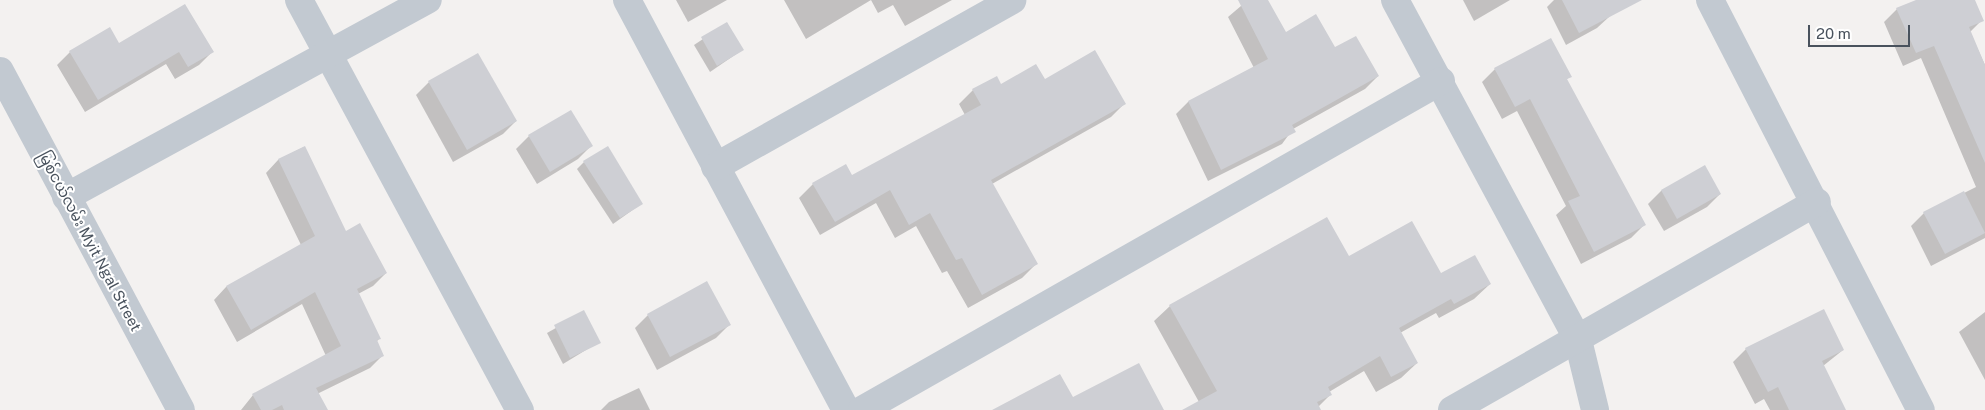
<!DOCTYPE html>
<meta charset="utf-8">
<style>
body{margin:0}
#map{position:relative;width:1985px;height:410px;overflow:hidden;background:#f3f1f0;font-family:"Public Sans","Noto Sans Myanmar",sans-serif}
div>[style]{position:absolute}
.shadow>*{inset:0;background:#0003}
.building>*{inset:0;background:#cecfd4}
.street>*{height:28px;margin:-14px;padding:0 14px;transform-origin:14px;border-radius:14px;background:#c2c9d1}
span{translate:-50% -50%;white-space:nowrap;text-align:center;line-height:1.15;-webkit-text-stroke:4px #fff;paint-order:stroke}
.street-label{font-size:15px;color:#49525d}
.scale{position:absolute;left:1808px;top:25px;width:102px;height:22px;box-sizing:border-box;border:2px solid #49525d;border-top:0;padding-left:6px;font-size:15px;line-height:18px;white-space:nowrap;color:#49525d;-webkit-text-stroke:4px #fff;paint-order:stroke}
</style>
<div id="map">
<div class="shadow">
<i style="clip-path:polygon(676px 0,727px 0,688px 22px)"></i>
<i style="clip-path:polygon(784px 0,952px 0,905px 26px,893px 5px,878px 13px,871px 0,806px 39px)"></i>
<i style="clip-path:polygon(1248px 0,1266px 0,1285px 33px,1335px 49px,1378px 76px,1365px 89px,1293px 129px,1282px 144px,1208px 181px,1176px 114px,1188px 102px,1254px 68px,1228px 17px)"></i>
<i style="clip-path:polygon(1463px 0,1510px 0,1474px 21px)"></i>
<i style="clip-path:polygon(1554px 0,1602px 0,1610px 16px,1597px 28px,1566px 45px,1547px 7px)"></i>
<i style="clip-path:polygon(1919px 0,1974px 0,1982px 20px,1970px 32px,1985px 65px,1985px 238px,1931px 266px,1911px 226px,1924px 213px,1976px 187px,1921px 58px,1903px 66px,1884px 22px,1897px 9px)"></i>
<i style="clip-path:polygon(727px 23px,742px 50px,710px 72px,694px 45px)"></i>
<i style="clip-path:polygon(119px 45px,212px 52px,199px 65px,175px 79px,166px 64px,85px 112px,57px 65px,70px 52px)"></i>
<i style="clip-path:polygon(1495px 69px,1570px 76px,1566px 80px,1644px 225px,1631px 238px,1581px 264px,1556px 215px,1566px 206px,1517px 111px,1502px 119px,1482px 82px)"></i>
<i style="clip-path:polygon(1044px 81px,1125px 103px,1111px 117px,992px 184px,1036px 264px,1022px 278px,968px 308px,947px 271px,942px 273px,916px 226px,895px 238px,876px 203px,820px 235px,799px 198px,813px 184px,845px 166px,852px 177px,965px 115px,959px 104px,973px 90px)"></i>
<i style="clip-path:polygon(429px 82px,516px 121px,503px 134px,453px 162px,416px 95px)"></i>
<i style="clip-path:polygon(529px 136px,591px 146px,578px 159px,537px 184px,516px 149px)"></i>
<i style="clip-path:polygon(304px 147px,345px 233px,386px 273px,373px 286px,358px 294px,379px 339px,376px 342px,383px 355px,370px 368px,317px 394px,318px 410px,241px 410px,253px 395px,326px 356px,302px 304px,237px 342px,214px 300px,226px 287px,301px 245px,266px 173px,278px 160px)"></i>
<i style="clip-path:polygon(584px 162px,641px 204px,613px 224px,577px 169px)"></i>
<i style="clip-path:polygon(1705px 167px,1720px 194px,1707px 207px,1664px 231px,1648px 204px,1661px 191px)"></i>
<i style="clip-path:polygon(1349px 257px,1490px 284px,1474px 299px,1439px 318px,1436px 313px,1400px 333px,1417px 363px,1401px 378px,1376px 392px,1364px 371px,1329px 392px,1330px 395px,1318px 407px,1320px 410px,1185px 410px,1199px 402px,1154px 321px,1170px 306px)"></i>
<i style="clip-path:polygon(584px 312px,599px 342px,563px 364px,547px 333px)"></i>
<i style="clip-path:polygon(1985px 312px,1985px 380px,1959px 332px)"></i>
<i style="clip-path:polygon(648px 315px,729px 325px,716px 338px,657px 370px,635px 328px)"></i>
<i style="clip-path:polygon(1746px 349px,1843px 350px,1823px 366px,1845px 410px,1770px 410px,1764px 399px,1755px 404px,1733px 362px)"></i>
<i style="clip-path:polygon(639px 388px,650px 410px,601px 410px,609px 402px)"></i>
</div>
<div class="building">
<i style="clip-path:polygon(1238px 0,1268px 0,1286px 32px,1316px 14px,1335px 47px,1356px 36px,1379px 76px,1292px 125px,1296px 132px,1221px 170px,1188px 101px,1268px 59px)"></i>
<i style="clip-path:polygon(1562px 0,1642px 0,1579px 33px)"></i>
<i style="clip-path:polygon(1916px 0,1975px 0,1984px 21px,1969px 27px,1985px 65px,1985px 163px,1934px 46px,1916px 53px,1896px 8px)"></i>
<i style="clip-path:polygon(185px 4px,214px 52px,188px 67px,179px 52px,98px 100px,69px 51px,110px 27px,119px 43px)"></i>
<i style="clip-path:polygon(727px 22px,744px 50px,717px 66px,701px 37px)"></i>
<i style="clip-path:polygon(1551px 38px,1572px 77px,1567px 79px,1646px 225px,1594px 252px,1568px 201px,1580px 196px,1530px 99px,1515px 107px,1494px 68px)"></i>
<i style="clip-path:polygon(1095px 50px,1126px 104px,991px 180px,1038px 264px,982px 295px,962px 258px,956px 260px,930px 213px,909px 225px,890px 190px,835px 222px,812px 183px,846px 164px,852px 175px,981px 105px,972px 89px,997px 76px,1001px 84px,1036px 64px,1045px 79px)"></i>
<i style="clip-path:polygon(478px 53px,517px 121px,467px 150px,428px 81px)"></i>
<i style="clip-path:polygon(571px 110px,593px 146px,550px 172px,528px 135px)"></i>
<i style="clip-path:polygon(305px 146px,346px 231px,360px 223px,387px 273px,357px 289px,381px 339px,377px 340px,384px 356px,316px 388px,328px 410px,284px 410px,282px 405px,272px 410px,261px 410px,252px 394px,341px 346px,315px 292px,251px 330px,226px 286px,315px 236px,278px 159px)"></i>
<i style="clip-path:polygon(608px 146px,643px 204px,620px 218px,583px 161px)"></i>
<i style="clip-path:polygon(1705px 165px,1721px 194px,1677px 219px,1661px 190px)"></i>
<i style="clip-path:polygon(1964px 191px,1985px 233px,1945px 254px,1923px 212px)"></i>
<i style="clip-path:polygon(1327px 217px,1349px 256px,1412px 221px,1441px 273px,1475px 255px,1491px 284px,1454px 304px,1451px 299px,1399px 328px,1418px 363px,1391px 377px,1380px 356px,1328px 387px,1332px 395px,1317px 402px,1321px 410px,1182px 410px,1217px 391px,1169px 305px)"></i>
<i style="clip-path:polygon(707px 281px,731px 325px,670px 357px,647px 314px)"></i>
<i style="clip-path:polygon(1824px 309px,1844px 350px,1822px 361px,1846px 410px,1789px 410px,1778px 387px,1768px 392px,1745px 348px)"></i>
<i style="clip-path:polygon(584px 310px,601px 343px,570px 358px,554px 325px)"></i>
<i style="clip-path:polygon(1139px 363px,1164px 410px,992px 410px,1060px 374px,1073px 397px)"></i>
</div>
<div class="street">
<i style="left:299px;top:0;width:466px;rotate:61.7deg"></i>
<i style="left:627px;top:0;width:465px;rotate:61.9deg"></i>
<i style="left:1395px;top:0;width:386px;rotate:61.7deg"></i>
<i style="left:1578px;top:340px;width:72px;rotate:76.3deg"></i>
<i style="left:1710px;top:0;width:461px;rotate:62.8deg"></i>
<i style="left:0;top:71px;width:384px;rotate:61.9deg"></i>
<i style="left:715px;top:167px;width:341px;rotate:-29.3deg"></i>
<i style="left:66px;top:197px;width:412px;rotate:-28.6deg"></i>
<i style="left:862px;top:410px;width:666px;rotate:-29.61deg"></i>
<i style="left:1452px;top:410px;width:420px;rotate:-29.7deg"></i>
</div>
<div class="street-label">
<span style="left:90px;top:241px;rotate:62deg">မြစ်ငယ်လမ်း Myit Ngal Street</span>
</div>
<div class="scale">20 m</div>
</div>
